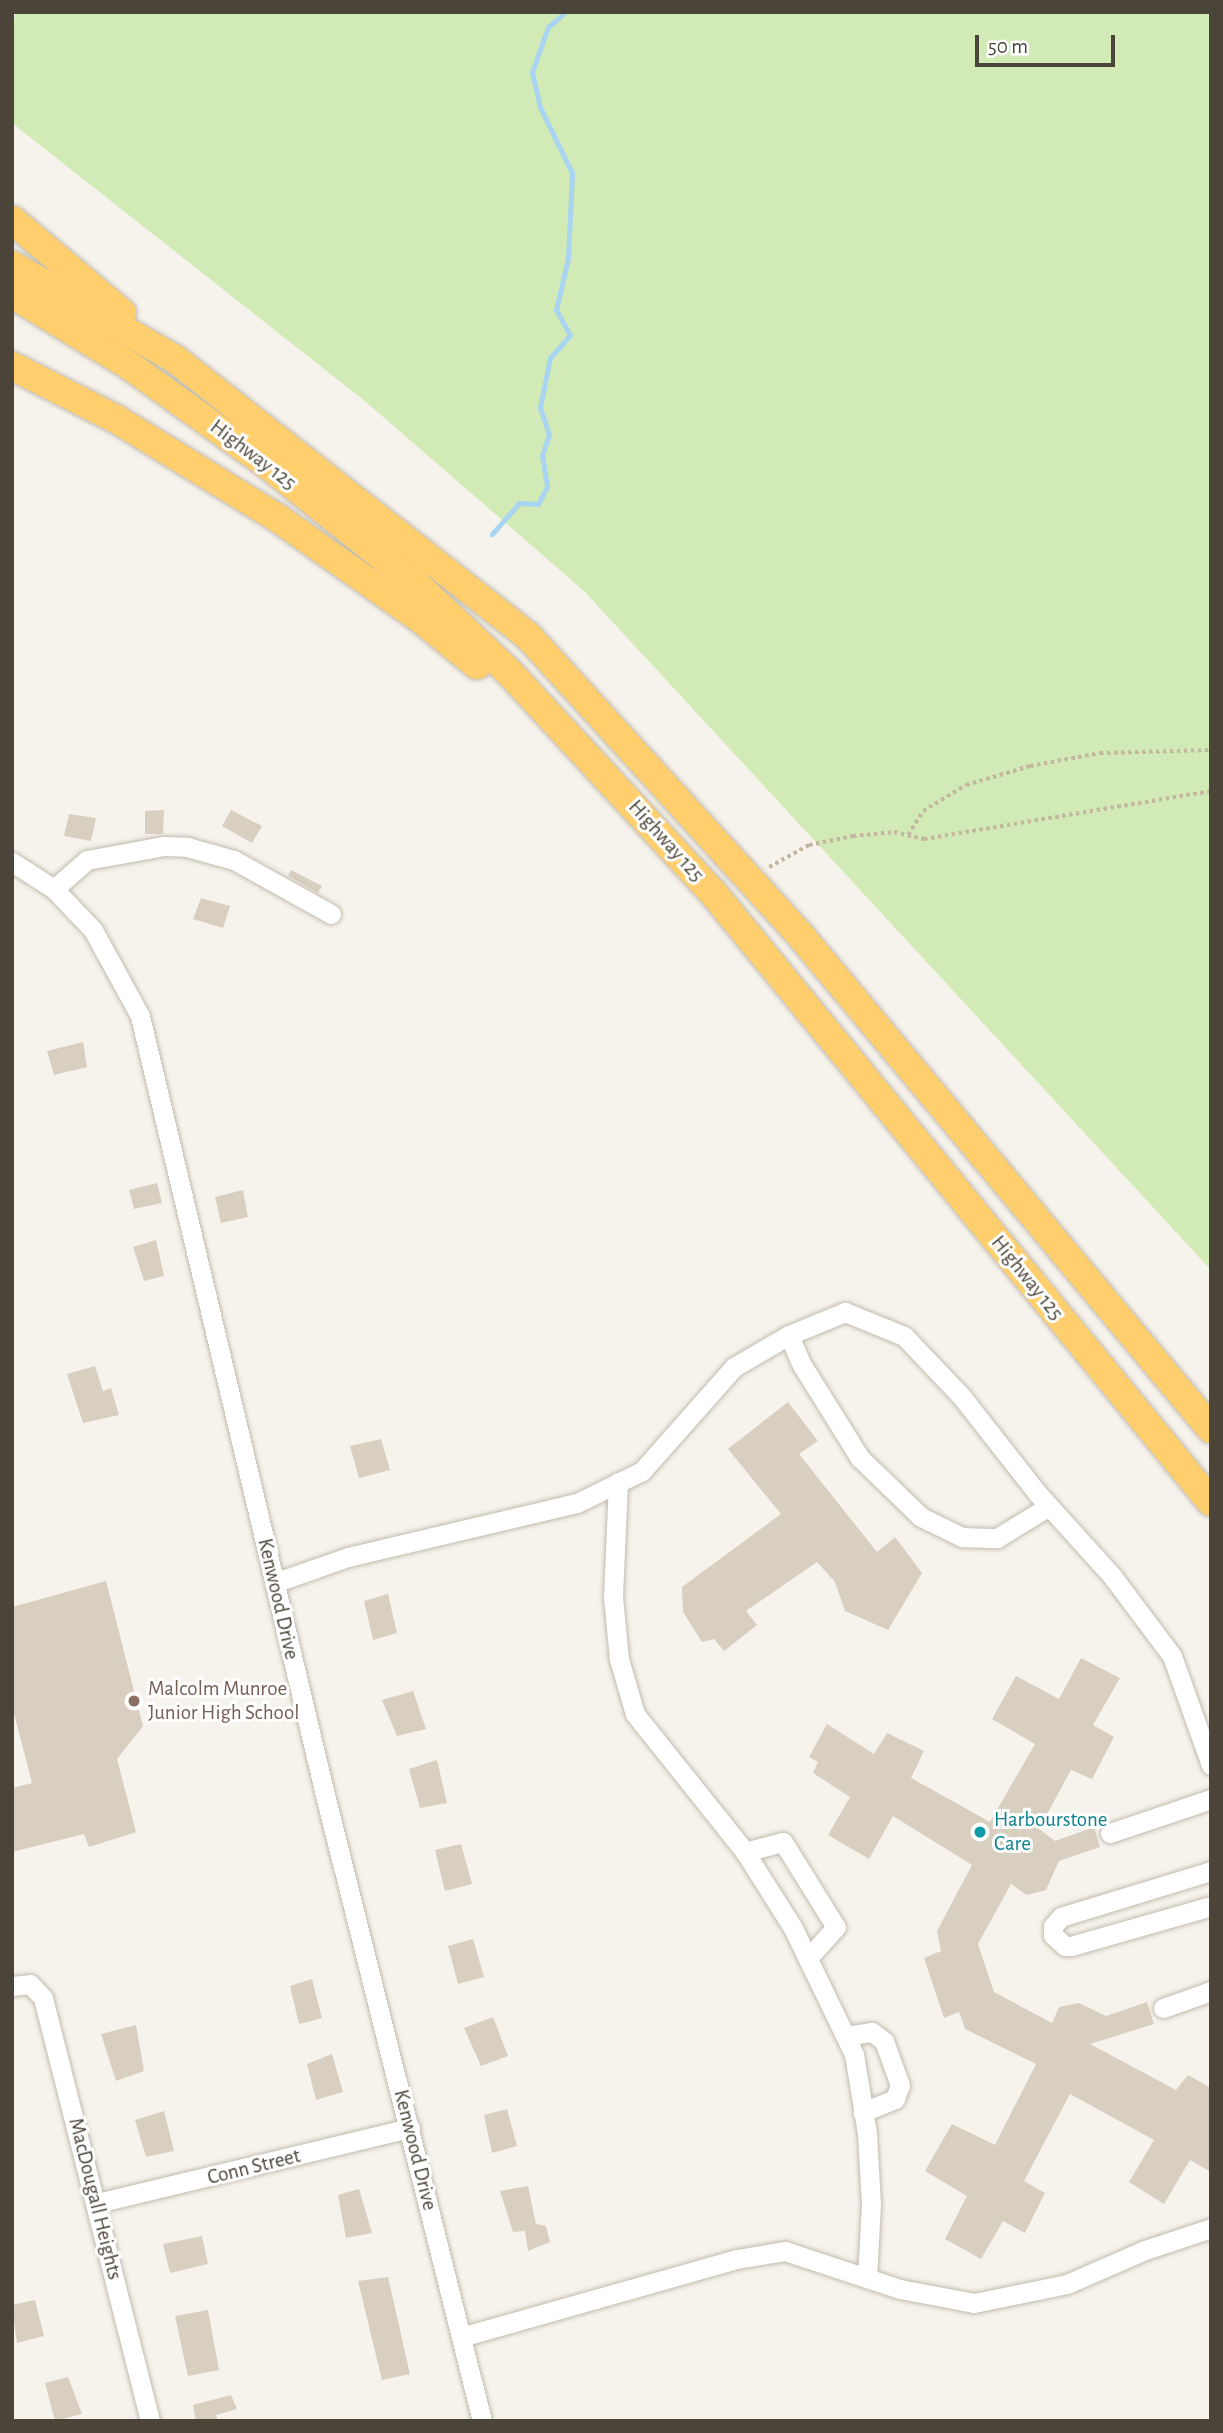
<!DOCTYPE html>
<style>
body{margin:0}
#map{position:relative;width:1223px;height:2433px;overflow:hidden;background:#f6f3ec;font-family:"Alegreya Sans",sans-serif}
div>[style]{position:absolute}
.green>*{inset:0;background:#d2eab5}
.stream>*{height:5px;margin:-2.5px;padding:0 2.5px;transform-origin:2.5px;border-radius:2.5px;background:#a9d4f2}
.building>*{inset:0;background:#d8cfc1}
.path>*{height:3.5px;margin-top:-1.75px;transform-origin:0;background:repeating-linear-gradient(90deg,#c4b79f 0 3.5px,transparent 0 7px)}
.roads{filter:drop-shadow(0 0 2px #c2bbae) drop-shadow(0 0 2px #c2bbae)}
.minor>*{height:19px;margin:-9.5px;padding:0 9.5px;transform-origin:9.5px;border-radius:9.5px;background:#fff}
.highway>*{height:28px;margin:-14px;padding:0 14px;transform-origin:14px;border-radius:14px;background:#ffcf6e}
.dots>*{width:19px;height:19px;translate:-50% -50%;box-sizing:border-box;border:4px solid #fff;border-radius:50%}
span{translate:-50% -50%;white-space:nowrap;text-align:center;line-height:1.15;-webkit-text-stroke:6px #fff;paint-order:stroke}
.street-label{font-size:21px;color:#4b4439}
.education-label{font-size:21px;color:#785e54}
.left{translate:0 -50%;text-align:left}
.culture-label{font-size:21px;color:#0d838f}
.frame{position:absolute;inset:0;border:14px solid #4b4439;pointer-events:none}
.scale{position:absolute;left:975px;top:35px;width:140px;height:32px;box-sizing:border-box;border:4px solid #4b4439;border-top:0;padding-left:9px;font-size:21px;line-height:24px;white-space:nowrap;color:#4b4439;-webkit-text-stroke:5px #fff;paint-order:stroke}
</style>
<div id="map">
<div class="green">
<i style="clip-path:polygon(16px 12px,1211px 12px,1211px 1270px,584px 591px,366px 402px,12px 123px,12px 27px)"></i>
</div>
<div class="stream">
<i style="left:492px;top:534px;width:41px;rotate:-48.9deg"></i>
<i style="left:519px;top:503px;width:19px;rotate:3deg"></i>
<i style="left:538px;top:504px;width:20px;rotate:-63deg"></i>
<i style="left:547px;top:486px;width:31px;rotate:-99deg"></i>
<i style="left:542px;top:455px;width:21px;rotate:-71deg"></i>
<i style="left:549px;top:435px;width:29px;rotate:-108deg"></i>
<i style="left:540px;top:407px;width:50px;rotate:-78.5deg"></i>
<i style="left:550px;top:358px;width:30px;rotate:-49deg"></i>
<i style="left:570px;top:335px;width:29px;rotate:-119deg"></i>
<i style="left:556px;top:310px;width:53px;rotate:-77deg"></i>
<i style="left:568px;top:258px;width:85px;rotate:-87.3deg"></i>
<i style="left:572px;top:173px;width:73px;rotate:-115.9deg"></i>
<i style="left:540px;top:107px;width:36px;rotate:-103deg"></i>
<i style="left:532px;top:72px;width:48px;rotate:-70.4deg"></i>
<i style="left:548px;top:27px;width:23px;rotate:-41deg"></i>
</div>
<div class="building">
<i style="clip-path:polygon(164px 810px,163px 834px,145px 834px,145px 811px)"></i>
<i style="clip-path:polygon(231px 810px,262px 826px,252px 843px,222px 826px)"></i>
<i style="clip-path:polygon(69px 814px,96px 818px,91px 841px,64px 836px)"></i>
<i style="clip-path:polygon(291px 870px,322px 886px,318px 893px,288px 876px)"></i>
<i style="clip-path:polygon(201px 898px,230px 906px,223px 928px,193px 919px)"></i>
<i style="clip-path:polygon(83px 1042px,87px 1067px,54px 1075px,47px 1051px)"></i>
<i style="clip-path:polygon(157px 1183px,162px 1203px,134px 1209px,129px 1190px)"></i>
<i style="clip-path:polygon(243px 1190px,248px 1217px,221px 1223px,215px 1197px)"></i>
<i style="clip-path:polygon(156px 1240px,164px 1276px,144px 1281px,133px 1247px)"></i>
<i style="clip-path:polygon(95px 1366px,103px 1391px,111px 1388px,119px 1415px,83px 1423px,67px 1374px)"></i>
<i style="clip-path:polygon(788px 1402px,818px 1441px,799px 1454px,877px 1552px,895px 1537px,922px 1573px,888px 1630px,845px 1611px,835px 1582px,817px 1562px,746px 1611px,757px 1625px,724px 1651px,714px 1639px,702px 1642px,683px 1612px,682px 1587px,781px 1514px,728px 1449px)"></i>
<i style="clip-path:polygon(381px 1439px,390px 1470px,359px 1478px,350px 1446px)"></i>
<i style="clip-path:polygon(106px 1581px,143px 1726px,117px 1759px,136px 1832px,89px 1847px,84px 1834px,12px 1852px,12px 1788px,32px 1783px,12px 1706px,12px 1607px)"></i>
<i style="clip-path:polygon(388px 1594px,397px 1633px,373px 1640px,364px 1601px)"></i>
<i style="clip-path:polygon(1081px 1658px,1120px 1678px,1093px 1725px,1114px 1737px,1092px 1779px,1071px 1770px,1039px 1829px,1055px 1841px,1094px 1827px,1100px 1847px,1059px 1861px,1046px 1890px,1027px 1895px,1011px 1884px,978px 1944px,994px 1992px,1052px 2023px,1059px 2007px,1079px 2003px,1106px 2016px,1147px 2002px,1154px 2024px,1090px 2044px,1176px 2090px,1188px 2075px,1211px 2088px,1211px 2172px,1190px 2160px,1164px 2204px,1129px 2182px,1154px 2140px,1070px 2094px,1024px 2181px,1045px 2193px,1025px 2233px,1003px 2221px,981px 2259px,945px 2239px,967px 2196px,925px 2171px,952px 2124px,995px 2145px,1036px 2064px,965px 2029px,959px 2012px,944px 2018px,924px 1958px,941px 1951px,937px 1931px,972px 1865px,893px 1816px,869px 1859px,828px 1835px,850px 1797px,813px 1773px,818px 1762px,809px 1757px,827px 1724px,874px 1754px,887px 1733px,924px 1751px,911px 1778px,990px 1822px,1035px 1744px,992px 1719px,1016px 1676px,1059px 1699px)"></i>
<i style="clip-path:polygon(413px 1691px,426px 1729px,397px 1736px,382px 1700px)"></i>
<i style="clip-path:polygon(437px 1760px,447px 1803px,420px 1808px,409px 1769px)"></i>
<i style="clip-path:polygon(461px 1844px,472px 1884px,445px 1891px,435px 1850px)"></i>
<i style="clip-path:polygon(473px 1939px,484px 1977px,458px 1984px,448px 1946px)"></i>
<i style="clip-path:polygon(312px 1979px,322px 2018px,299px 2024px,290px 1986px)"></i>
<i style="clip-path:polygon(493px 2017px,508px 2056px,481px 2066px,464px 2028px)"></i>
<i style="clip-path:polygon(136px 2025px,144px 2071px,116px 2081px,101px 2034px)"></i>
<i style="clip-path:polygon(332px 2054px,343px 2092px,316px 2100px,307px 2064px)"></i>
<i style="clip-path:polygon(507px 2109px,517px 2146px,492px 2153px,484px 2115px)"></i>
<i style="clip-path:polygon(164px 2111px,174px 2151px,146px 2157px,135px 2120px)"></i>
<i style="clip-path:polygon(528px 2186px,536px 2224px,546px 2226px,550px 2242px,528px 2251px,525px 2231px,513px 2232px,500px 2191px)"></i>
<i style="clip-path:polygon(359px 2189px,372px 2233px,346px 2238px,338px 2195px)"></i>
<i style="clip-path:polygon(202px 2236px,208px 2264px,170px 2273px,163px 2244px)"></i>
<i style="clip-path:polygon(388px 2277px,410px 2374px,382px 2380px,358px 2281px)"></i>
<i style="clip-path:polygon(35px 2300px,44px 2336px,17px 2343px,12px 2305px)"></i>
<i style="clip-path:polygon(208px 2310px,219px 2370px,188px 2376px,175px 2316px)"></i>
<i style="clip-path:polygon(68px 2377px,82px 2414px,55px 2421px,45px 2383px)"></i>
<i style="clip-path:polygon(231px 2395px,237px 2409px,216px 2415px,218px 2421px,196px 2421px,193px 2405px)"></i>
</div>
<div class="path">
<i style="left:908px;top:835px;width:28px;rotate:-58deg"></i>
<i style="left:923px;top:811px;width:50px;rotate:-31.2deg"></i>
<i style="left:966px;top:785px;width:67px;rotate:-16.5deg"></i>
<i style="left:1030px;top:766px;width:71px;rotate:-10.5deg"></i>
<i style="left:1100px;top:753px;width:111px;rotate:-1.5deg"></i>
<i style="left:769px;top:867px;width:46px;rotate:-28.8deg"></i>
<i style="left:809px;top:845px;width:45px;rotate:-11.6deg"></i>
<i style="left:853px;top:836px;width:41px;rotate:-5.6deg"></i>
<i style="left:894px;top:832px;width:31px;rotate:13deg"></i>
<i style="left:924px;top:839px;width:291px;rotate:-9.5deg"></i>
</div>
<div class="roads">
<div class="minor">
<i style="left:12px;top:862px;width:50px;rotate:32.7deg"></i>
<i style="left:54px;top:889px;width:57px;rotate:46.4deg"></i>
<i style="left:93px;top:930px;width:98px;rotate:61.3deg"></i>
<i style="left:140px;top:1016px;width:805px;rotate:76.64deg"></i>
<i style="left:326px;top:1799px;width:641px;rotate:75.92deg"></i>
<i style="left:54px;top:889px;width:44px;rotate:-41.3deg"></i>
<i style="left:87px;top:860px;width:77px;rotate:-10.4deg"></i>
<i style="left:163px;top:846px;width:24px;rotate:2deg"></i>
<i style="left:187px;top:847px;width:49px;rotate:15.5deg"></i>
<i style="left:234px;top:860px;width:111px;rotate:29.1deg"></i>
<i style="left:789px;top:1335px;width:33px;rotate:67deg"></i>
<i style="left:802px;top:1365px;width:110px;rotate:58.1deg"></i>
<i style="left:860px;top:1458px;width:85px;rotate:44deg"></i>
<i style="left:921px;top:1517px;width:46px;rotate:26deg"></i>
<i style="left:962px;top:1537px;width:35px;rotate:2deg"></i>
<i style="left:997px;top:1538px;width:61px;rotate:-31.6deg"></i>
<i style="left:618px;top:1482px;width:115px;rotate:92.5deg"></i>
<i style="left:613px;top:1597px;width:62px;rotate:84.5deg"></i>
<i style="left:619px;top:1659px;width:57px;rotate:73.8deg"></i>
<i style="left:635px;top:1714px;width:176px;rotate:51.4deg"></i>
<i style="left:745px;top:1852px;width:90px;rotate:57.7deg"></i>
<i style="left:793px;top:1928px;width:140px;rotate:64.2deg"></i>
<i style="left:854px;top:2054px;width:80px;rotate:80.7deg"></i>
<i style="left:867px;top:2133px;width:71px;rotate:86.8deg"></i>
<i style="left:871px;top:2204px;width:74px;rotate:93.1deg"></i>
<i style="left:274px;top:1583px;width:78px;rotate:-19.4deg"></i>
<i style="left:348px;top:1557px;width:235px;rotate:-13.3deg"></i>
<i style="left:577px;top:1503px;width:72px;rotate:-26.2deg"></i>
<i style="left:642px;top:1471px;width:139px;rotate:-48.5deg"></i>
<i style="left:734px;top:1367px;width:64px;rotate:-30.2deg"></i>
<i style="left:789px;top:1335px;width:61px;rotate:-22.3deg"></i>
<i style="left:845px;top:1312px;width:64px;rotate:22.1deg"></i>
<i style="left:904px;top:1336px;width:84px;rotate:46.4deg"></i>
<i style="left:962px;top:1397px;width:123px;rotate:51.9deg"></i>
<i style="left:1038px;top:1494px;width:110px;rotate:47.9deg"></i>
<i style="left:1112px;top:1576px;width:100px;rotate:53.1deg"></i>
<i style="left:1172px;top:1656px;width:116px;rotate:70.3deg"></i>
<i style="left:1110px;top:1833px;width:107px;rotate:-18.6deg"></i>
<i style="left:745px;top:1852px;width:39px;rotate:-15deg"></i>
<i style="left:783px;top:1842px;width:100px;rotate:58.1deg"></i>
<i style="left:836px;top:1927px;width:42px;rotate:132.1deg"></i>
<i style="left:1211px;top:1871px;width:157px;rotate:163deg"></i>
<i style="left:1061px;top:1917px;width:12px;rotate:132deg"></i>
<i style="left:1053px;top:1926px;width:9px;rotate:90deg"></i>
<i style="left:1053px;top:1935px;width:16px;rotate:43deg"></i>
<i style="left:1065px;top:1946px;width:6px"></i>
<i style="left:1071px;top:1946px;width:146px;rotate:-15.9deg"></i>
<i style="left:12px;top:1986px;width:18px;rotate:-6deg"></i>
<i style="left:30px;top:1984px;width:19px;rotate:47deg"></i>
<i style="left:43px;top:1998px;width:436px;rotate:75.8deg"></i>
<i style="left:1163px;top:2008px;width:51px;rotate:-19.5deg"></i>
<i style="left:846px;top:2036px;width:26px;rotate:-9deg"></i>
<i style="left:872px;top:2032px;width:15px;rotate:37deg"></i>
<i style="left:884px;top:2041px;width:47px;rotate:70deg"></i>
<i style="left:900px;top:2085px;width:15px;rotate:110deg"></i>
<i style="left:895px;top:2099px;width:35px;rotate:158deg"></i>
<i style="left:97px;top:2203px;width:322px;rotate:-13.5deg"></i>
<i style="left:461px;top:2337px;width:287px;rotate:-15.8deg"></i>
<i style="left:737px;top:2259px;width:49px;rotate:-9.5deg"></i>
<i style="left:785px;top:2251px;width:121px;rotate:18.3deg"></i>
<i style="left:900px;top:2289px;width:75px;rotate:10.7deg"></i>
<i style="left:974px;top:2303px;width:95px;rotate:-11.5deg"></i>
<i style="left:1067px;top:2284px;width:85px;rotate:-23.6deg"></i>
<i style="left:1145px;top:2250px;width:70px;rotate:-18.4deg"></i>
</div>
<div class="highway">
<i style="left:12px;top:220px;width:144px;rotate:40.2deg"></i>
<i style="left:12px;top:265px;width:188px;rotate:30deg"></i>
<i style="left:175px;top:359px;width:450px;rotate:38.1deg"></i>
<i style="left:529px;top:637px;width:404px;rotate:47.7deg"></i>
<i style="left:801px;top:936px;width:641px;rotate:50.25deg"></i>
<i style="left:12px;top:294px;width:138px;rotate:31.4deg"></i>
<i style="left:130px;top:366px;width:165px;rotate:35.6deg"></i>
<i style="left:264px;top:462px;width:192px;rotate:38.7deg"></i>
<i style="left:414px;top:582px;width:132px;rotate:43.5deg"></i>
<i style="left:510px;top:673px;width:301px;rotate:47.3deg"></i>
<i style="left:714px;top:894px;width:785px;rotate:50.74deg"></i>
<i style="left:12px;top:366px;width:117px;rotate:27deg"></i>
<i style="left:116px;top:419px;width:191px;rotate:31.5deg"></i>
<i style="left:279px;top:519px;width:175px;rotate:35.2deg"></i>
<i style="left:422px;top:620px;width:71px;rotate:39.3deg"></i>
</div>
</div>
<div class="dots">
<i style="left:134px;top:1701px;background:#8d6e63"></i>
<i style="left:980px;top:1832px;background:#0f9aa8"></i>
</div>
<div class="street-label">
<span style="left:253px;top:455px;rotate:37deg">Highway 125</span>
<span style="left:666px;top:841px;rotate:48deg">Highway 125</span>
<span style="left:1027px;top:1278px;rotate:51deg">Highway 125</span>
<span style="left:278px;top:1599px;rotate:77deg">Kenwood Drive</span>
<span style="left:415px;top:2150px;rotate:76deg">Kenwood Drive</span>
<span style="left:254px;top:2167px;rotate:-14deg">Conn Street</span>
<span style="left:95px;top:2199px;rotate:76deg">MacDougall Heights</span>
</div>
<div class="education-label">
<span class="left" style="left:148px;top:1701px">Malcolm Munroe<br>Junior High School</span>
</div>
<div class="culture-label">
<span class="left" style="left:994px;top:1832px">Harbourstone<br>Care</span>
</div>
<div class="frame"></div>
<div class="scale">50 m</div>
</div>
